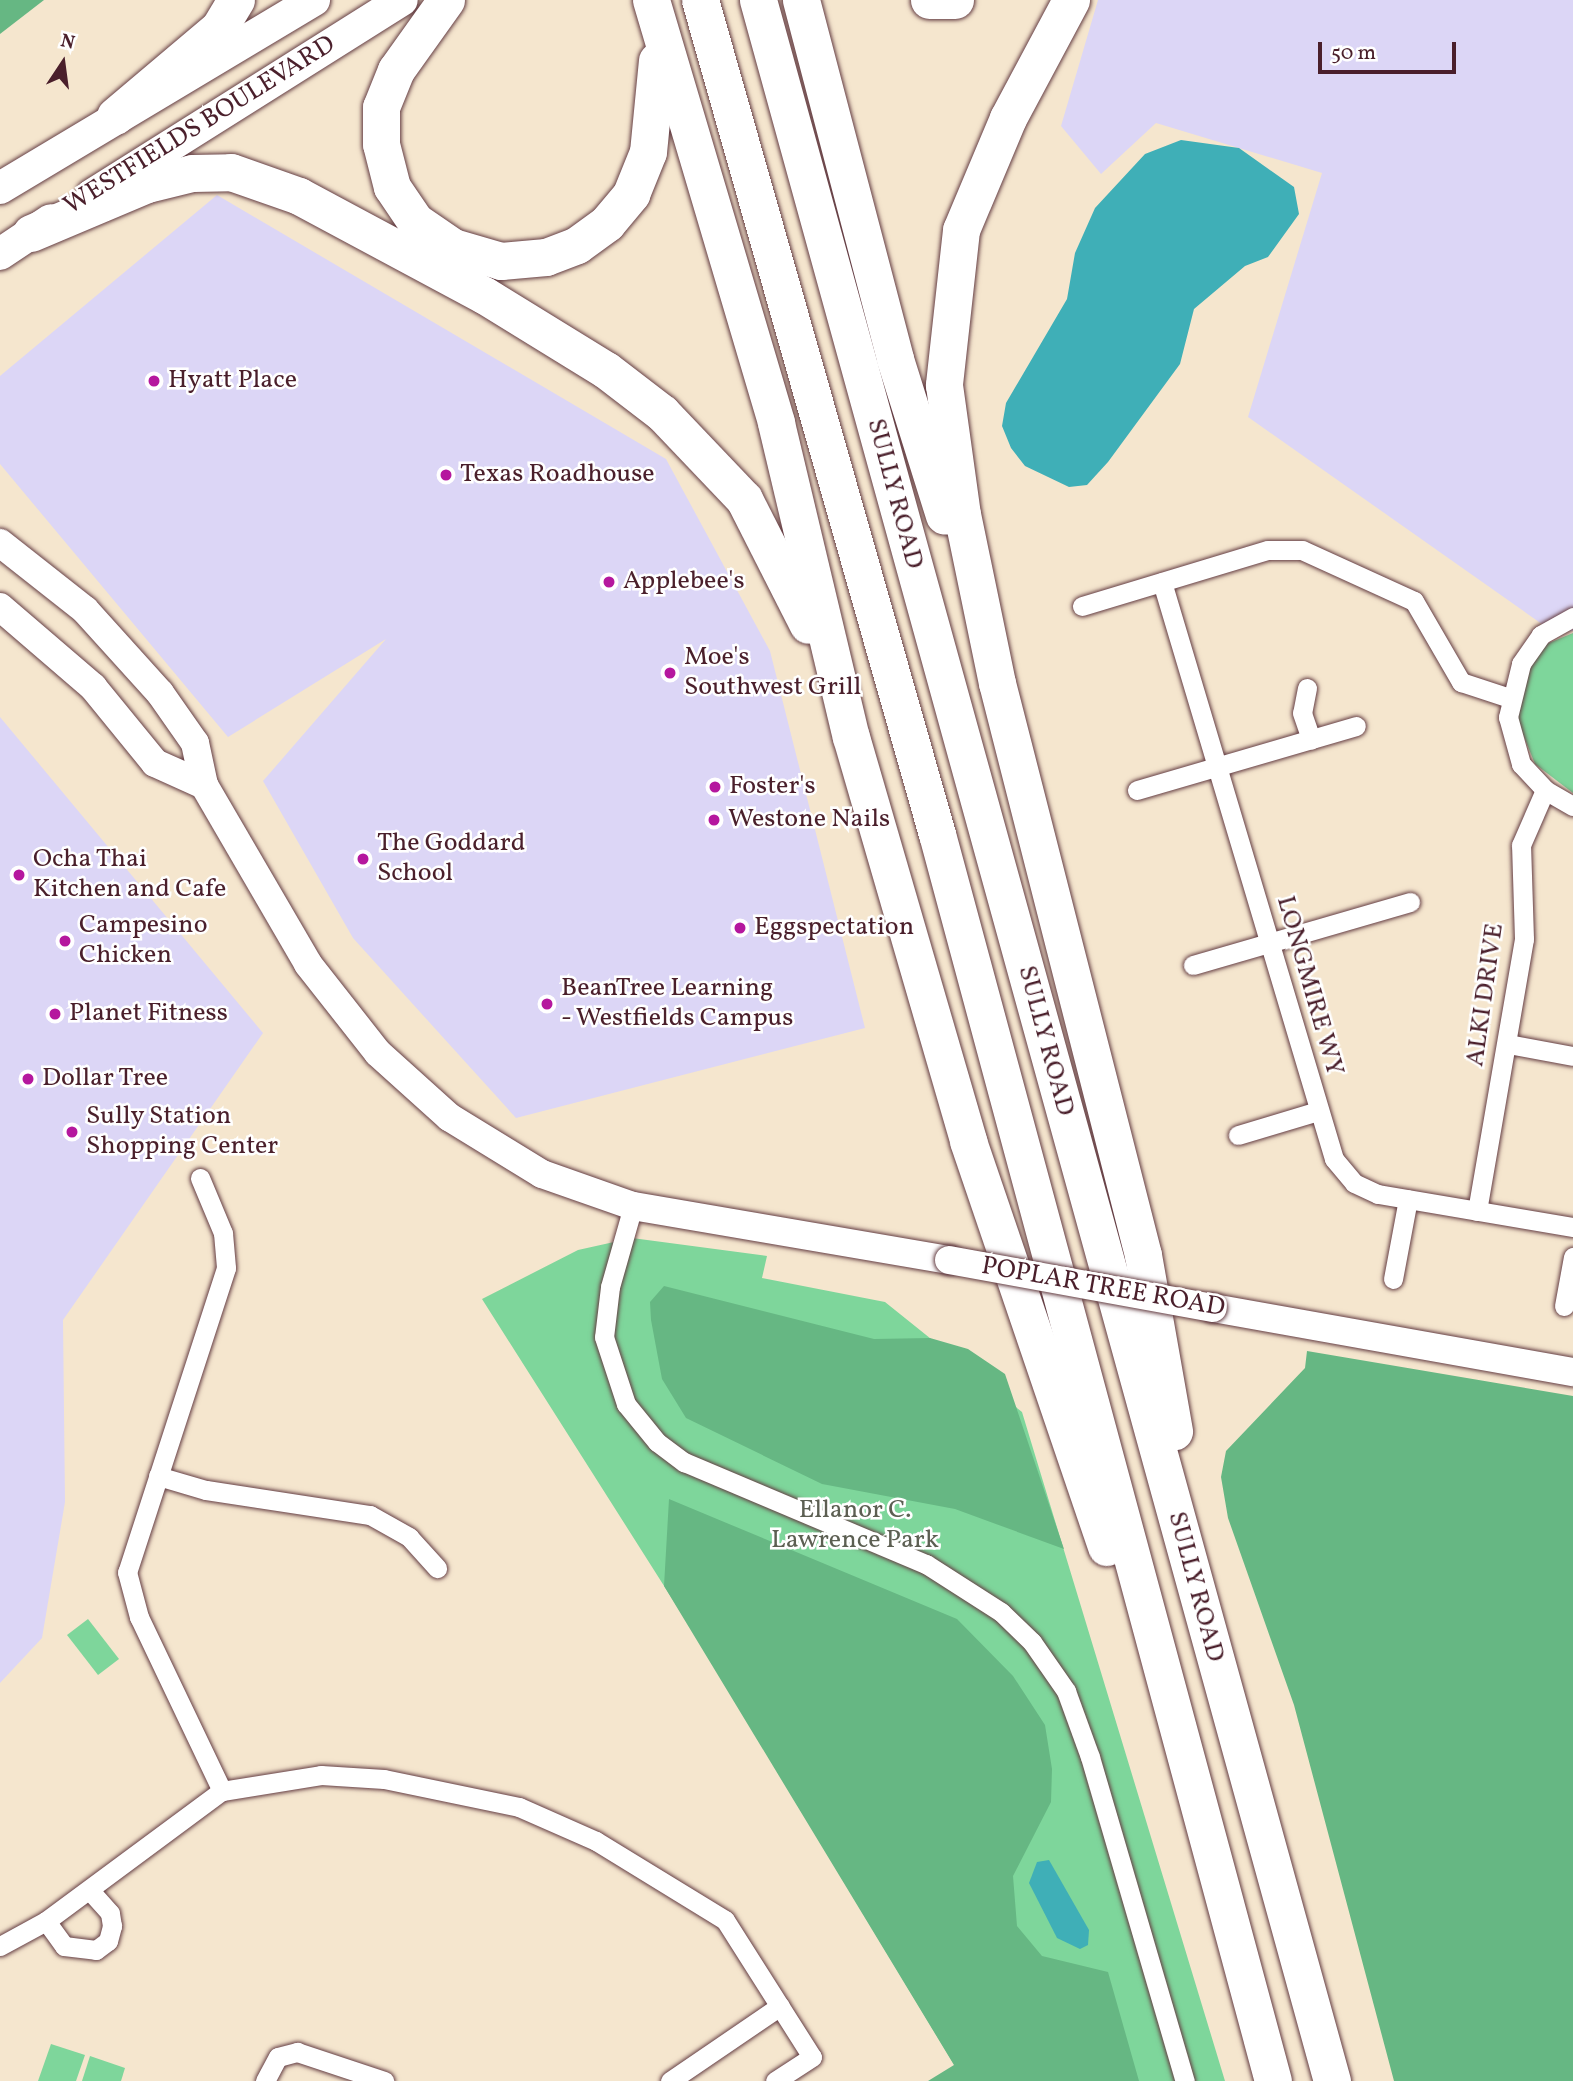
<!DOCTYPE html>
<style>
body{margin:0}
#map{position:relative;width:1573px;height:2081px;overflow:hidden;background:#f5e6ce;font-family:Vollkorn,serif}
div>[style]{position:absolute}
.built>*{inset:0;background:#dcd6f6}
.green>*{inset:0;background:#7ed69b}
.forest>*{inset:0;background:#66b783}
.water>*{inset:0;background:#3fafb7}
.roads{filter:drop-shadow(0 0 2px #643d43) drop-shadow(0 0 2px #643d43)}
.minor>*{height:19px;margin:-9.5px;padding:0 9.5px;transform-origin:9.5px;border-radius:9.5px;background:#fff}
.secondary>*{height:28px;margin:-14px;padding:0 14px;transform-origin:14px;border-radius:14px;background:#fff}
.primary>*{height:32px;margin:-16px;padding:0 16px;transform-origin:16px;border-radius:16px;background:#fff}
.motorway>*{height:37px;margin:-18.5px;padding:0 18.5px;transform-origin:18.5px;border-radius:18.5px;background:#fff}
.bridges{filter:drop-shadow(0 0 2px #643d43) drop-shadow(0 0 2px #643d43)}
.secondary-bridge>*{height:28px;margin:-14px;padding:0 14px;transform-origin:14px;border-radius:14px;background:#fff}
.dots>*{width:19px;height:19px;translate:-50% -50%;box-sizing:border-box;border:4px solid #fff;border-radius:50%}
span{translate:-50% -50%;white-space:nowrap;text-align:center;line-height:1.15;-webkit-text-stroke:5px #fff;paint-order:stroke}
.street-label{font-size:26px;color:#4a1f2b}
.poi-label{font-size:26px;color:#4a1f2b}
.left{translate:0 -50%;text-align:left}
.park-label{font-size:26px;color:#5c5f52}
.north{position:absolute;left:28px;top:28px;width:70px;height:70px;-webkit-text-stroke:5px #fff;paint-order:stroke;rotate:13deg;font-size:19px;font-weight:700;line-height:28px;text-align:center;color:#4a1f2b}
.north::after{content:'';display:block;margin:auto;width:24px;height:32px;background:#4a1f2b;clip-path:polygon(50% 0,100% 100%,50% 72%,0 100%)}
.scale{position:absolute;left:1318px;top:42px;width:138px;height:32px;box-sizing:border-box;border:4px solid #4a1f2b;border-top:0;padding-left:9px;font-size:21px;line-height:24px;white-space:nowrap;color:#4a1f2b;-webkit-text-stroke:5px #fff;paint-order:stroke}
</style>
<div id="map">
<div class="built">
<i style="clip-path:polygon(1098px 0,1573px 0,1573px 631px,1549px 629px,1248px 417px,1322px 173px,1156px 123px,1101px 174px,1061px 126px)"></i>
<i style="clip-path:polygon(217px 195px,666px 459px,770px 651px,865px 1028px,516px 1118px,353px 938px,263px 781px,386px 639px,228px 737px,0 464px,0 376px)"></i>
<i style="clip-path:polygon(0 717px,263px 1033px,63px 1320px,65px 1502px,42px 1638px,0 1683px)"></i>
</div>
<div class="green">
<i style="clip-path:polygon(1573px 633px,1573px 793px,1535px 764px,1516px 717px,1521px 676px,1544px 645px)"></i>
<i style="clip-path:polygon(632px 1238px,767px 1256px,762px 1278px,885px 1302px,1022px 1412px,1225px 2081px,964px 2081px,692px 1630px,482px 1299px,578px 1250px)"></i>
<i style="clip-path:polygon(88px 1619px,119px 1659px,98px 1675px,67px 1635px)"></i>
<i style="clip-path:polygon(51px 2044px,85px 2055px,76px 2081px,38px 2081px)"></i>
<i style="clip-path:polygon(90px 2056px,125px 2068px,121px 2081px,82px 2081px)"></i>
</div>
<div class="forest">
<i style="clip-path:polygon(0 0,44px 0,0 34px)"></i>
<i style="clip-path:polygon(664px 1286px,874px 1339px,930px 1338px,968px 1349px,1005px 1374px,1064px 1549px,955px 1509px,822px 1484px,686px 1418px,662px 1379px,651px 1320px,650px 1302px)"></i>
<i style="clip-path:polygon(1307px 1351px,1573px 1396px,1573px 2081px,1394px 2081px,1294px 1705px,1228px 1518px,1221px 1477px,1226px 1451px,1305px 1368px)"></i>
<i style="clip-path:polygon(669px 1499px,957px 1619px,1013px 1676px,1045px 1725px,1052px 1769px,1051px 1802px,1013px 1876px,1017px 1926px,1042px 1956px,1108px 1972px,1139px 2081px,928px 2081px,954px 2065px,664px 1586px)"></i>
</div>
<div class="water">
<i style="clip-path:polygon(1181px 140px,1239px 148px,1294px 187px,1299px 214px,1268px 257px,1245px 266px,1194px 309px,1180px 364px,1108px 462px,1087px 485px,1069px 487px,1025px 466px,1011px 448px,1002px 426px,1006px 403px,1067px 299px,1075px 253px,1095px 208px,1145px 154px)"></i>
<i style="clip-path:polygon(1049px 1860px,1089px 1930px,1088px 1945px,1080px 1949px,1057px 1938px,1029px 1883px,1037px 1862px)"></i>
</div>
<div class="roads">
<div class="minor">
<i style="left:1162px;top:582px;width:602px;rotate:73.4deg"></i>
<i style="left:1334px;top:1159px;width:31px;rotate:50deg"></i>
<i style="left:1354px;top:1183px;width:26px;rotate:25deg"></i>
<i style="left:1378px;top:1194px;width:198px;rotate:9.6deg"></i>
<i style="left:1082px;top:606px;width:194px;rotate:-16.8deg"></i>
<i style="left:1268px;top:550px;width:34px"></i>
<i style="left:1302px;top:550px;width:123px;rotate:24.5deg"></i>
<i style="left:1414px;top:601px;width:94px;rotate:59.9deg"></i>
<i style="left:1461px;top:682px;width:52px;rotate:18.1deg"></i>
<i style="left:1573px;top:617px;width:37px;rotate:151deg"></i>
<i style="left:1541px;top:635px;width:35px;rotate:125deg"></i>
<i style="left:1521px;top:664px;width:55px;rotate:103.8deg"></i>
<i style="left:1508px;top:717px;width:49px;rotate:74.5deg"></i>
<i style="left:1521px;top:764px;width:35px;rotate:47deg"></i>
<i style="left:1545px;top:790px;width:32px;rotate:30deg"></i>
<i style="left:1307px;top:688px;width:25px;rotate:101deg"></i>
<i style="left:1302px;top:713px;width:28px;rotate:71deg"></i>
<i style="left:1137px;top:790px;width:228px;rotate:-16.3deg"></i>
<i style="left:1193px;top:965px;width:226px;rotate:-16.2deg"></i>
<i style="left:1508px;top:1044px;width:66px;rotate:10.5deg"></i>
<i style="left:1238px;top:1135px;width:84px;rotate:-16.7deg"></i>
<i style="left:200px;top:1178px;width:60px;rotate:67.3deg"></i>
<i style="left:223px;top:1233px;width:35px;rotate:85deg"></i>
<i style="left:226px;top:1268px;width:320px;rotate:108deg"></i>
<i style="left:127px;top:1572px;width:47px;rotate:75.1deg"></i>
<i style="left:139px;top:1617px;width:193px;rotate:64.5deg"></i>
<i style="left:633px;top:1206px;width:84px;rotate:105.9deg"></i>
<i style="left:610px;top:1287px;width:50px;rotate:96.8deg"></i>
<i style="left:604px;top:1337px;width:71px;rotate:71.8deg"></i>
<i style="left:626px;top:1404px;width:49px;rotate:50.8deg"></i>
<i style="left:657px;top:1442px;width:34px;rotate:37deg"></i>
<i style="left:684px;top:1462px;width:263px;rotate:22.9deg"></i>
<i style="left:926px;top:1564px;width:89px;rotate:32.6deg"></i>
<i style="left:1001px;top:1612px;width:43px;rotate:44.1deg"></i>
<i style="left:1032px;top:1642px;width:60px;rotate:55.2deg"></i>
<i style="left:1066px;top:1691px;width:70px;rotate:70deg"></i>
<i style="left:1090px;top:1757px;width:338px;rotate:73.7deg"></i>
<i style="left:1477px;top:1211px;width:276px;rotate:-80.2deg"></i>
<i style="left:1524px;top:939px;width:94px;rotate:-91.8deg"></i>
<i style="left:1521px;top:845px;width:60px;rotate:-66.4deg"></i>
<i style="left:1393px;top:1279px;width:81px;rotate:-79.4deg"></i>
<i style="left:1564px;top:1306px;width:50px;rotate:-79.6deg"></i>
<i style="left:158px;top:1476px;width:50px;rotate:16.3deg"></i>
<i style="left:206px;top:1490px;width:166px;rotate:8.7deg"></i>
<i style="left:370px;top:1515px;width:45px;rotate:29.4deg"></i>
<i style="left:409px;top:1537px;width:42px;rotate:47.9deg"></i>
<i style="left:46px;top:1921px;width:31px;rotate:54deg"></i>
<i style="left:64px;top:1946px;width:32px;rotate:7deg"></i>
<i style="left:96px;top:1950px;width:15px;rotate:-37deg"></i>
<i style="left:108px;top:1941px;width:16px;rotate:-75deg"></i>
<i style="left:112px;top:1926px;width:13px;rotate:-99deg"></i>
<i style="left:110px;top:1913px;width:31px;rotate:-132deg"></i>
<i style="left:0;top:1946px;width:52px;rotate:-28.5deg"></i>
<i style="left:46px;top:1921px;width:219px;rotate:-36.5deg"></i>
<i style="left:222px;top:1791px;width:100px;rotate:-9.2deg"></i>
<i style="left:321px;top:1775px;width:63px;rotate:3.6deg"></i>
<i style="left:384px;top:1779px;width:138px;rotate:11.7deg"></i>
<i style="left:519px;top:1807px;width:84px;rotate:23.8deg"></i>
<i style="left:596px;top:1841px;width:151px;rotate:31.5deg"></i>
<i style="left:725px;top:1920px;width:162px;rotate:57.6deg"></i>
<i style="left:812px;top:2057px;width:44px;rotate:147deg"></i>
<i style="left:265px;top:2081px;width:27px;rotate:-62deg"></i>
<i style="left:278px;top:2057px;width:20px;rotate:-15deg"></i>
<i style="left:297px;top:2052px;width:92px;rotate:18.4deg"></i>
<i style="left:670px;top:2081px;width:133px;rotate:-34.3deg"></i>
</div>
<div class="secondary">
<i style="left:0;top:543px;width:108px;rotate:38.2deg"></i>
<i style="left:85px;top:610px;width:112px;rotate:47.9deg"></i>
<i style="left:160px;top:693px;width:61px;rotate:55deg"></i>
<i style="left:195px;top:743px;width:43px;rotate:77.9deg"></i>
<i style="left:204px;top:785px;width:207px;rotate:59.8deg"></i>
<i style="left:308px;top:964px;width:113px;rotate:51.8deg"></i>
<i style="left:378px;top:1053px;width:96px;rotate:42deg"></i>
<i style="left:449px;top:1117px;width:109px;rotate:31.5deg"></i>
<i style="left:542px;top:1174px;width:96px;rotate:19.4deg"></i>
<i style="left:633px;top:1206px;width:321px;rotate:9.7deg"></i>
<i style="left:0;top:607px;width:123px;rotate:40.7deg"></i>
<i style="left:93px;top:687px;width:98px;rotate:50.8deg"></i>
<i style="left:155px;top:763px;width:54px;rotate:24.2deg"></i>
<i style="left:1213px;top:1308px;width:366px;rotate:10.1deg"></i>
</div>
<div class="primary">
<i style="left:0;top:188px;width:366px;rotate:-30.9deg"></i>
<i style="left:92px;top:195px;width:366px;rotate:-32.2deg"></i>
<i style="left:0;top:254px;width:61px;rotate:-33.7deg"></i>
</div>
<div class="motorway">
<i style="left:446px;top:0;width:86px;rotate:125.5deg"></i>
<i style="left:396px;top:70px;width:40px;rotate:112deg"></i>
<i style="left:381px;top:107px;width:37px;rotate:90deg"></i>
<i style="left:381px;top:144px;width:44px;rotate:75.7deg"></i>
<i style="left:392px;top:187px;width:41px;rotate:55.9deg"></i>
<i style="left:415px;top:221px;width:46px;rotate:34.4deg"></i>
<i style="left:453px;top:247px;width:50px;rotate:16.3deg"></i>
<i style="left:501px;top:261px;width:45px;rotate:-5.1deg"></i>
<i style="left:546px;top:257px;width:33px;rotate:-21deg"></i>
<i style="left:577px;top:245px;width:37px;rotate:-36deg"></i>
<i style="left:607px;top:223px;width:38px;rotate:-50deg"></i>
<i style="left:631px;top:194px;width:45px;rotate:-68deg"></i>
<i style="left:648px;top:152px;width:92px;rotate:-84.4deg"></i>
<i style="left:651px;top:0;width:441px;rotate:73.5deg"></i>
<i style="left:776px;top:423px;width:323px;rotate:76.6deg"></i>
<i style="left:851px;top:737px;width:421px;rotate:73.8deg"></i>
<i style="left:968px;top:1141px;width:429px;rotate:71.2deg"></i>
<i style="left:700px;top:0;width:867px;rotate:74.14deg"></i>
<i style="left:937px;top:834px;width:1291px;rotate:74.92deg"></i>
<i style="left:758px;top:0;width:2159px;rotate:74.58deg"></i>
<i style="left:801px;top:0;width:371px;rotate:75.3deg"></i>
<i style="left:895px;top:359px;width:164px;rotate:72.6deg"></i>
<i style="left:929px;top:0;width:26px"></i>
<i style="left:1071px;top:0;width:134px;rotate:118.1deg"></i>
<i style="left:1008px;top:118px;width:121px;rotate:112.8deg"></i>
<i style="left:961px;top:230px;width:156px;rotate:96.3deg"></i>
<i style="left:944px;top:385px;width:130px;rotate:82.1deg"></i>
<i style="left:962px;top:514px;width:173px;rotate:78.3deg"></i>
<i style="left:997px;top:683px;width:590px;rotate:75.68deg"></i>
<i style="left:1143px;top:1255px;width:179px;rotate:80deg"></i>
<i style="left:115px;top:116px;width:136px;rotate:-40.2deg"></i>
<i style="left:219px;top:28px;width:33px;rotate:-59deg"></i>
<i style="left:31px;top:233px;width:126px;rotate:-22.9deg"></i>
<i style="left:147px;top:184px;width:46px;rotate:-13.7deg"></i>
<i style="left:192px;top:173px;width:39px;rotate:-1deg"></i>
<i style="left:231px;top:172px;width:72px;rotate:19.4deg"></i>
<i style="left:299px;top:196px;width:210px;rotate:28.2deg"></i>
<i style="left:484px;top:295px;width:143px;rotate:31.6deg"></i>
<i style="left:606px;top:370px;width:71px;rotate:37.5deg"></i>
<i style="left:662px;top:413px;width:119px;rotate:46.4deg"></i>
<i style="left:744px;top:499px;width:141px;rotate:63.1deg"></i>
</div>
</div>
<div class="bridges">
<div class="secondary-bridge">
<i style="left:949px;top:1260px;width:268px;rotate:10.3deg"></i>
</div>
</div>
<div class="dots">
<i style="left:154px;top:381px;background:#b5179e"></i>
<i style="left:446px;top:475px;background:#b5179e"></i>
<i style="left:609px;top:582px;background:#b5179e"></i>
<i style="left:670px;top:673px;background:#b5179e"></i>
<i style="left:715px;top:787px;background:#b5179e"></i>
<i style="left:714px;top:820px;background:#b5179e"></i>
<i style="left:363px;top:859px;background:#b5179e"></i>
<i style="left:19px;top:875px;background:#b5179e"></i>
<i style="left:740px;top:928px;background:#b5179e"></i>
<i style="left:65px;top:941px;background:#b5179e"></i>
<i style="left:547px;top:1004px;background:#b5179e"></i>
<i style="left:55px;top:1014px;background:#b5179e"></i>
<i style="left:28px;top:1079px;background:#b5179e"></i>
<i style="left:72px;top:1132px;background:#b5179e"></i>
</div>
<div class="street-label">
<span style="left:200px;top:126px;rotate:-32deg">WESTFIELDS BOULEVARD</span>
<span style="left:894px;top:494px;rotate:75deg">SULLY ROAD</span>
<span style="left:1309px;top:986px;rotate:74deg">LONGMIRE WY</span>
<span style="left:1486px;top:995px;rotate:-82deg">ALKI DRIVE</span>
<span style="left:1045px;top:1041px;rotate:75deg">SULLY ROAD</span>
<span style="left:1103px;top:1288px;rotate:10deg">POPLAR TREE ROAD</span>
<span style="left:1195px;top:1587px;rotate:75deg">SULLY ROAD</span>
</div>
<div class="poi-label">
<span class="left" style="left:168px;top:381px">Hyatt Place</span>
<span class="left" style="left:460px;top:475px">Texas Roadhouse</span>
<span class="left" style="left:623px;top:582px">Applebee's</span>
<span class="left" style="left:684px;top:673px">Moe's<br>Southwest Grill</span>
<span class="left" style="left:729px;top:787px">Foster's</span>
<span class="left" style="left:728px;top:820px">Westone Nails</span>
<span class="left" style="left:377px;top:859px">The Goddard<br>School</span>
<span class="left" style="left:33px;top:875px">Ocha Thai<br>Kitchen and Cafe</span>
<span class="left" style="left:79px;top:941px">Campesino<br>Chicken</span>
<span class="left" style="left:754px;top:928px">Eggspectation</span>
<span class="left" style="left:561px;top:1004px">BeanTree Learning<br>- Westfields Campus</span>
<span class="left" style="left:69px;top:1014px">Planet Fitness</span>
<span class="left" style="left:42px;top:1079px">Dollar Tree</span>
<span class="left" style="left:86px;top:1132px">Sully Station<br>Shopping Center</span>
</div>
<div class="park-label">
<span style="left:855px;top:1526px">Ellanor C.<br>Lawrence Park</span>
</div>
<div class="north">N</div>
<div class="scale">50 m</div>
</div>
